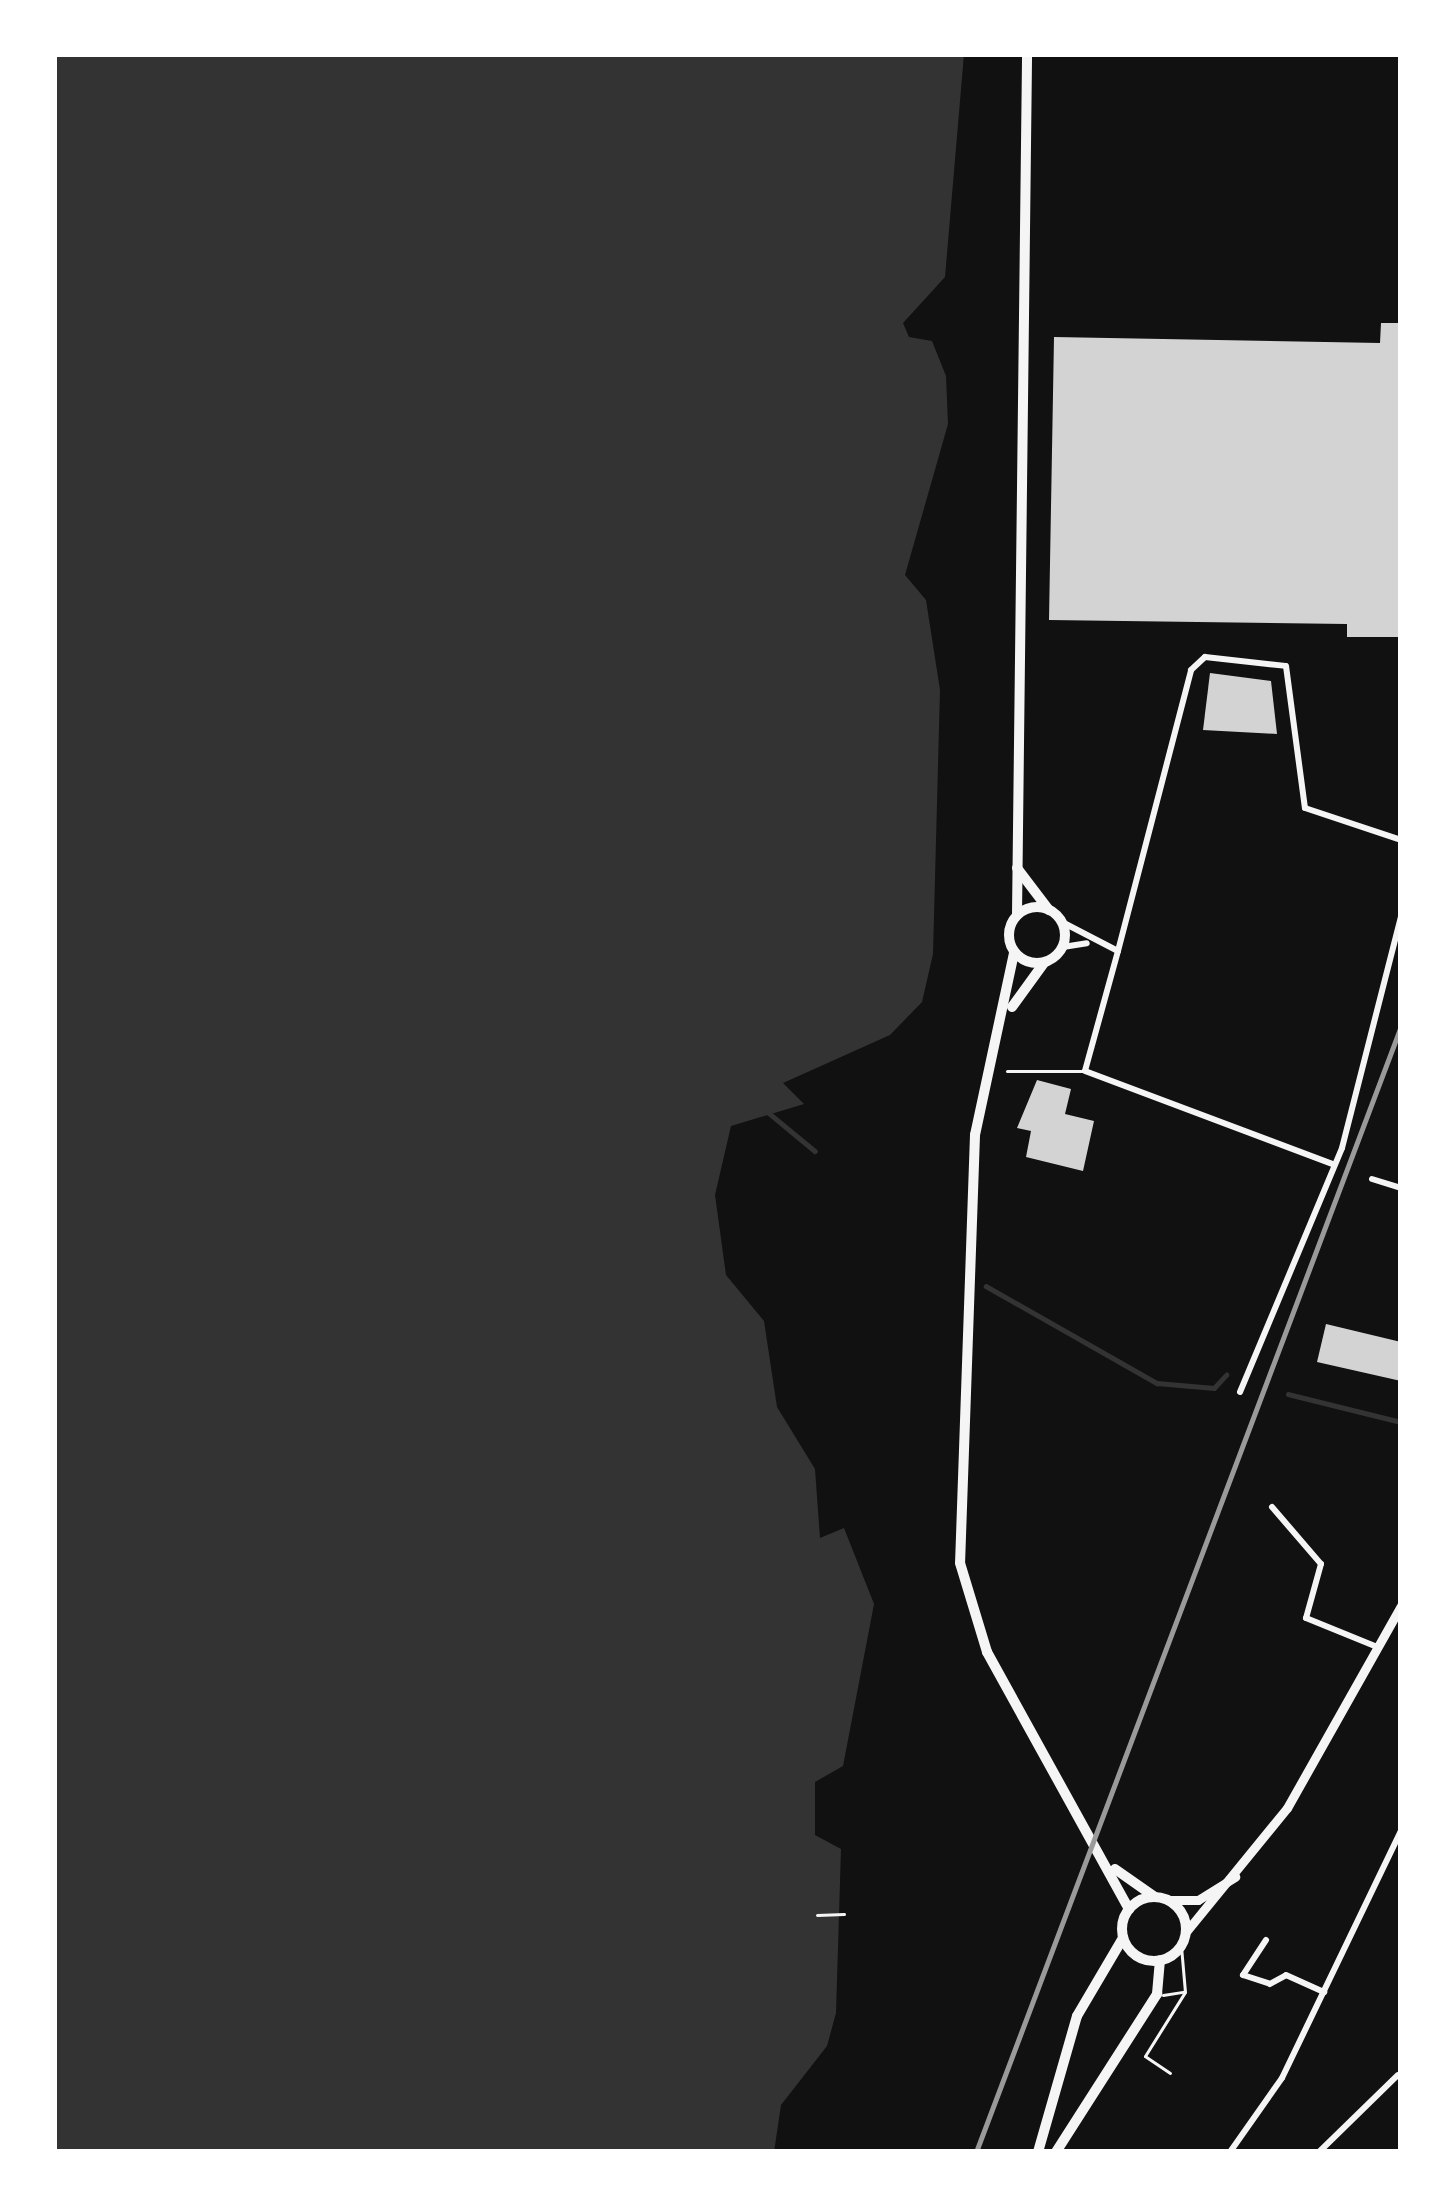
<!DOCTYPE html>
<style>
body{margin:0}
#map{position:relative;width:1455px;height:2206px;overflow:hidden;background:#111;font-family:Manrope,sans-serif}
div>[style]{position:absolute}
.water>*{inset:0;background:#333}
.stream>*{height:4.5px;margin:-2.25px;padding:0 2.25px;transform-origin:2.25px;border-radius:2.25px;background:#333}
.building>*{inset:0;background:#d3d3d3}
.path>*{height:3px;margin:-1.5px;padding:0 1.5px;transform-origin:1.5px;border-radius:1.5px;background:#f5f5f5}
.service>*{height:3px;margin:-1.5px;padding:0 1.5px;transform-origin:1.5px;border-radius:1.5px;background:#f5f5f5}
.minor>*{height:6px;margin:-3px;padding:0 3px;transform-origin:3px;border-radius:3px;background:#f5f5f5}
.secondary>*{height:9px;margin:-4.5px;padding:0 4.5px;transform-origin:4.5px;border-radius:4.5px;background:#f5f5f5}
.primary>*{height:10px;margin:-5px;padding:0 5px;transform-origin:5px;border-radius:5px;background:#f5f5f5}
.primary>.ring{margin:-5px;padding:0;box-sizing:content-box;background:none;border:10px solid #f5f5f5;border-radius:50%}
.rail>*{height:4.5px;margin:-2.25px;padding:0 2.25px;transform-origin:2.25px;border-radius:2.25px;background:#9a9a9a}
span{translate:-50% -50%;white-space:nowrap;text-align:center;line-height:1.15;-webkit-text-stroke:9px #fff;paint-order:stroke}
.frame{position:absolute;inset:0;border:57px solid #fff;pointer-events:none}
</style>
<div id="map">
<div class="water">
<i style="clip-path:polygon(54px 54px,964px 54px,945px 277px,903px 323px,909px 337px,932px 341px,946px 376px,948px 424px,905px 575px,926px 600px,940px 690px,933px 954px,922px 1002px,890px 1035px,783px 1083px,804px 1104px,731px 1126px,715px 1195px,726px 1275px,764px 1321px,777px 1407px,815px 1469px,820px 1538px,844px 1528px,874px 1604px,843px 1766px,815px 1782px,815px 1835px,841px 1849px,836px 2013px,827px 2046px,781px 2105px,774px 2152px,54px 2152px)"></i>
</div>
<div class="stream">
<i style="left:764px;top:1109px;width:66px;rotate:39.5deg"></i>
<i style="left:986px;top:1286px;width:197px;rotate:29.6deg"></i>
<i style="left:1157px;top:1383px;width:57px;rotate:5deg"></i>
<i style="left:1214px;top:1388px;width:18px;rotate:-47deg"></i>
<i style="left:1288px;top:1394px;width:116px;rotate:13.9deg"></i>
</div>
<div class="building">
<i style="clip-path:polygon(1381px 323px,1401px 323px,1401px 637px,1347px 637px,1347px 624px,1049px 620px,1054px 337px,1380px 343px)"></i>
<i style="clip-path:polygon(1210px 673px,1271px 681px,1277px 734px,1203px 730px)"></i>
<i style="clip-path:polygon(1037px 1080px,1071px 1089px,1065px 1114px,1094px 1121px,1083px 1171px,1026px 1157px,1031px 1131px,1017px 1128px)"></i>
<i style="clip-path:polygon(1326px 1324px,1401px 1342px,1401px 1381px,1317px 1362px)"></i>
</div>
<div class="path">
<i style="left:817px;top:1915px;width:27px;rotate:-2deg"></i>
</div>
<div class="service">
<i style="left:1007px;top:1071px;width:76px"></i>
<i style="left:1163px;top:1995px;width:20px;rotate:-9deg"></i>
<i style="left:1170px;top:2073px;width:30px;rotate:-146deg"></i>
<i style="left:1145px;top:2056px;width:75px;rotate:-58deg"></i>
<i style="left:1185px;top:1992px;width:46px;rotate:-95deg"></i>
</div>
<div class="minor">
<i style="left:1062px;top:922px;width:63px;rotate:27.4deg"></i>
<i style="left:1118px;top:951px;width:124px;rotate:105.4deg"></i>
<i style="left:1085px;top:1071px;width:264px;rotate:20.6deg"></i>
<i style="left:1063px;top:947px;width:24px;rotate:-9deg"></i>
<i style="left:1118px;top:951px;width:290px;rotate:-75.4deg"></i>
<i style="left:1191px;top:670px;width:19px;rotate:-43deg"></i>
<i style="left:1205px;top:657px;width:81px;rotate:6.3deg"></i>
<i style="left:1286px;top:666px;width:143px;rotate:82.4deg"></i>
<i style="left:1305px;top:808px;width:101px;rotate:18.4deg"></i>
<i style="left:1372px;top:1179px;width:30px;rotate:17deg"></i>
<i style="left:1240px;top:1392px;width:264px;rotate:-67.3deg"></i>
<i style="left:1342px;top:1148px;width:239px;rotate:-75.7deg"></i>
<i style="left:1272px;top:1507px;width:75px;rotate:49.3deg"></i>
<i style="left:1321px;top:1564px;width:56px;rotate:105.5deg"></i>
<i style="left:1306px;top:1618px;width:77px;rotate:22.2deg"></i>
<i style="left:1266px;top:1940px;width:42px;rotate:123.3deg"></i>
<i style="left:1243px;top:1975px;width:28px;rotate:18deg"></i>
<i style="left:1270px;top:1984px;width:18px;rotate:-29deg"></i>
<i style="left:1286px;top:1975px;width:42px;rotate:24.1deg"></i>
<i style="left:1230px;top:2152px;width:90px;rotate:-54.9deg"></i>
<i style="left:1282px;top:2078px;width:274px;rotate:-64.3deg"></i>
<i style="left:1319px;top:2152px;width:110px;rotate:-44.3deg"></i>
</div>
<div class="secondary">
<i style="left:1168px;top:1900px;width:30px"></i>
<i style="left:1198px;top:1900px;width:44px;rotate:-31.9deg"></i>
<i style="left:1185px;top:1933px;width:161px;rotate:-50.8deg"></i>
<i style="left:1287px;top:1808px;width:232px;rotate:-60.6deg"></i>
</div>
<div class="primary">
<i style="left:1017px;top:868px;width:53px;rotate:52.7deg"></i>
<i class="ring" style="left:1009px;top:907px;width:46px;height:46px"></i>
<i style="left:1017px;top:915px;width:861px;rotate:-89.33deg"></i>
<i style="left:1014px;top:953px;width:186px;rotate:102.1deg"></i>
<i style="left:975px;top:1135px;width:428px;rotate:92deg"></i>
<i style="left:960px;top:1563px;width:93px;rotate:73.1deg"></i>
<i style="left:987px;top:1652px;width:294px;rotate:61.1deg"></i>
<i style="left:1012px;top:1007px;width:54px;rotate:-54deg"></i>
<i style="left:1115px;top:1869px;width:49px;rotate:35deg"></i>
<i class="ring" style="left:1122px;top:1897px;width:54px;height:54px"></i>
<i style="left:1038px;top:2152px;width:141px;rotate:-74deg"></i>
<i style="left:1077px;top:2016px;width:91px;rotate:-59.5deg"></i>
<i style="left:1056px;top:2152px;width:188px;rotate:-57.4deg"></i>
<i style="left:1157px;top:1994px;width:34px;rotate:-85deg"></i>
</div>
<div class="rail">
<i style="left:976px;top:2152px;width:1204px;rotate:-69.32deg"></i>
</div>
<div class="frame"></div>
</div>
